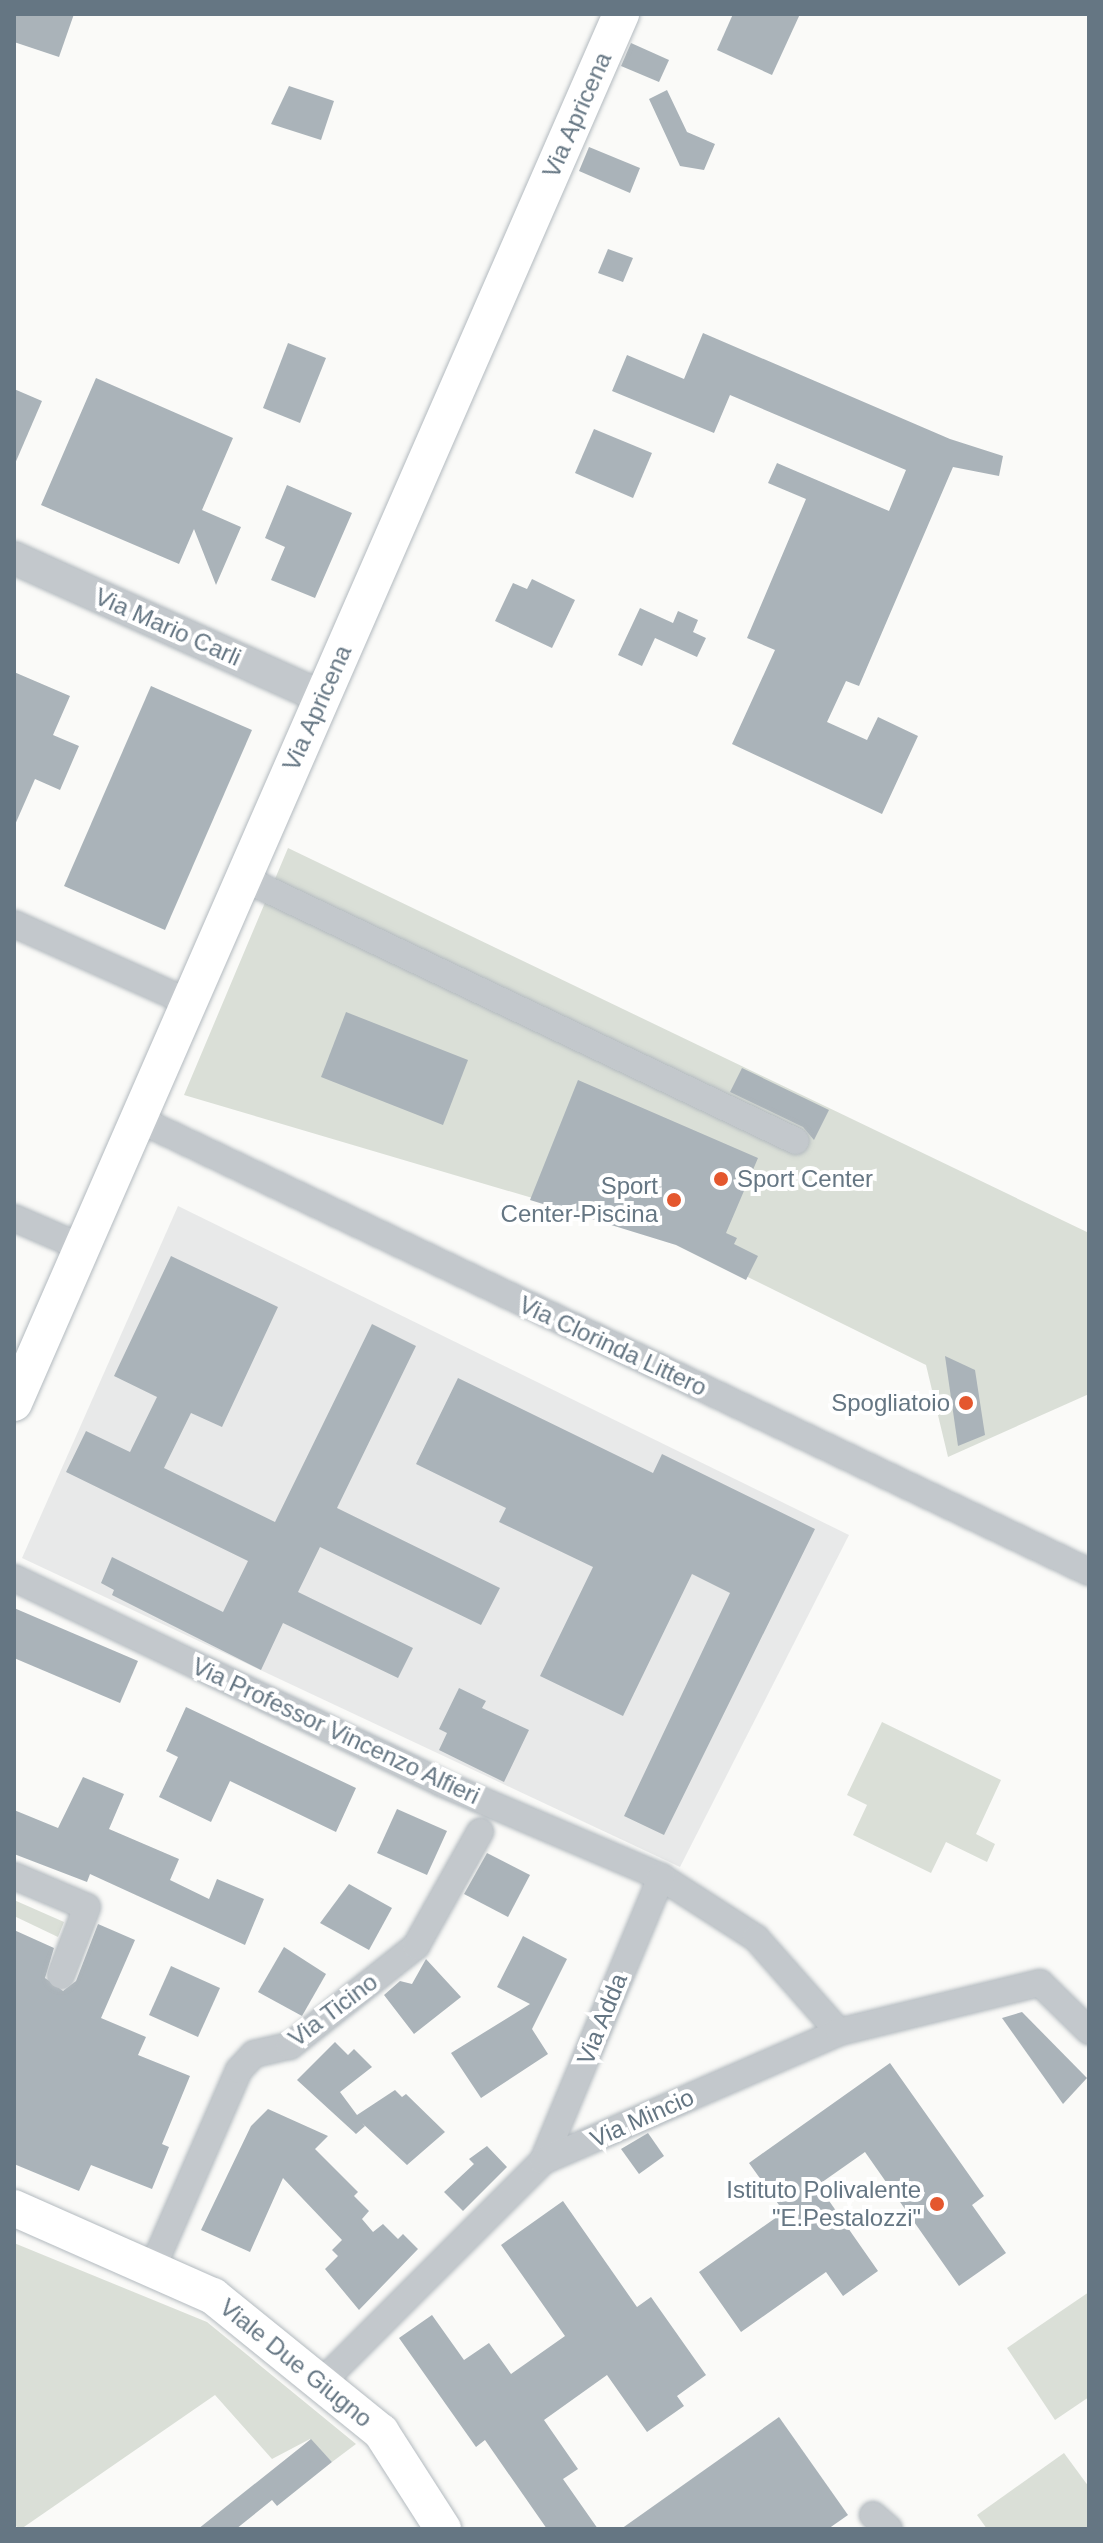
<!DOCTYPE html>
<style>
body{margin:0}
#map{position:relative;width:1103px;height:2543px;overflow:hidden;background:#fafaf8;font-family:Arial,sans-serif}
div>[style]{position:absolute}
.built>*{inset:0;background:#e8e9e9}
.green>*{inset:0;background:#dadfd7}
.building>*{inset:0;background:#aab3b9}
.roads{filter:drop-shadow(0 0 2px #b3babf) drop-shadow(0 0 2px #b3babf)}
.minor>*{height:26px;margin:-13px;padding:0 13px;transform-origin:13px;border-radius:13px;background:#c3c8cc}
.tertiary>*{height:32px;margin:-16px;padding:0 16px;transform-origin:16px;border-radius:16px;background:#c3c8cc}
.secondary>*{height:36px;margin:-18px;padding:0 18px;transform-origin:18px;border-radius:18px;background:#fff}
.dots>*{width:22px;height:22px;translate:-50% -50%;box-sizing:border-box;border:4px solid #fff;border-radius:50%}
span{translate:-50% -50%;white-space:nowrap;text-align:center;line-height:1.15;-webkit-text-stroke:8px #fff;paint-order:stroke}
.street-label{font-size:24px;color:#657683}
.poi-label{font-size:24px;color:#657683}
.left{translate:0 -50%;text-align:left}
.right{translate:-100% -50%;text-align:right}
.frame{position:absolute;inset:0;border:16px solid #657683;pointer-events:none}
</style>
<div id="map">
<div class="built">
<i style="clip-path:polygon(178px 1206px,849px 1535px,680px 1867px,22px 1558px)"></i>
</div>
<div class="green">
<i style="clip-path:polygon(288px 848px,1089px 1233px,1089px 1394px,948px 1457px,926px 1365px,671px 1239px,184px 1095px)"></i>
<i style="clip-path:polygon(882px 1722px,1001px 1780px,976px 1834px,995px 1844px,987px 1862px,946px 1842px,931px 1873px,853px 1835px,867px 1805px,847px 1795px)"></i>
<i style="clip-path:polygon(14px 1900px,64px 1922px,58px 1937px,14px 1916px)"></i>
<i style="clip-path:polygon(14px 2243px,207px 2322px,356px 2444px,332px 2462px,310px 2439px,272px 2459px,215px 2395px,21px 2529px,14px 2525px)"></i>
<i style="clip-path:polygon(1089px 2292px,1089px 2397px,1055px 2420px,1007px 2348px)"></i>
<i style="clip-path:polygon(1064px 2453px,1089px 2487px,1089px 2529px,987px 2529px,977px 2515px)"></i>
</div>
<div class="building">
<i style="clip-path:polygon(14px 14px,74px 14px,59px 57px,14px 42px)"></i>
<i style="clip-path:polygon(733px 14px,800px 14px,772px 75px,717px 50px)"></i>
<i style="clip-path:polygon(631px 43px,669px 60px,659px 82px,621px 66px)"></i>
<i style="clip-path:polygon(289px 86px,334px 101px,321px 140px,271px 124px)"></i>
<i style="clip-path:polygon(667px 90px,687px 132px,715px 144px,704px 170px,680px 166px,649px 99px)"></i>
<i style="clip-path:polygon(589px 147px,640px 168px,630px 193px,579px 171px)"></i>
<i style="clip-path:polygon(608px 249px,633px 258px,623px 282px,598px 273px)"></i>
<i style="clip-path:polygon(703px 333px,950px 439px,1003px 456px,999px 476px,953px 467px,859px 686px,846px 681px,827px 722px,867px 740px,878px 717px,918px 736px,882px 814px,732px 744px,775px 650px,747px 638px,806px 499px,768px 483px,777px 463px,889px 511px,906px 470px,730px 395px,714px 433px,612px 391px,627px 355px,684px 379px)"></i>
<i style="clip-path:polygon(288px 343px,326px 358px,300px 423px,263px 408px)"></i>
<i style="clip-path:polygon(96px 378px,233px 438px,202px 510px,241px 527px,216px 585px,194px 529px,179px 564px,41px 505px)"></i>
<i style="clip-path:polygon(14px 389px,42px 401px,14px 466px)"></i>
<i style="clip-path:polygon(594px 429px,652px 453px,633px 498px,575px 473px)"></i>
<i style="clip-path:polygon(287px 485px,352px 513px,315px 598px,271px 580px,285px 547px,265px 538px)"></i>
<i style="clip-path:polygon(532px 579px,575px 600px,552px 648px,495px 621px,513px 583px,527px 589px)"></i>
<i style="clip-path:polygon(640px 608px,673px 623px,678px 611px,698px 620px,693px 632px,706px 638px,697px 657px,655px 638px,642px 666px,618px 655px)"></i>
<i style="clip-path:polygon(14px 672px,70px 696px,53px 735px,79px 746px,60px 790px,35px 779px,14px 827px)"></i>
<i style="clip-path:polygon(151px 686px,252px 730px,165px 930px,64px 886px)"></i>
<i style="clip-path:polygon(346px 1012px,468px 1060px,443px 1125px,321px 1077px)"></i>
<i style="clip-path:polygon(742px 1068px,829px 1110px,814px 1140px,803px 1127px,730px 1092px)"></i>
<i style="clip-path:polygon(578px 1080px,758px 1158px,726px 1233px,737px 1238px,734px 1244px,758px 1256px,746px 1280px,676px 1245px,530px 1200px)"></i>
<i style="clip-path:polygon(171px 1256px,278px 1307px,222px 1427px,191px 1413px,164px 1468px,275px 1522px,372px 1324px,416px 1346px,337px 1508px,500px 1588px,481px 1625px,320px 1547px,298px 1592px,413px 1648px,398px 1678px,283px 1623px,261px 1670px,112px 1595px,114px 1590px,101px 1583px,112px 1557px,223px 1612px,248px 1561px,66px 1472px,86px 1431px,130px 1452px,157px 1397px,114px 1376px)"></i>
<i style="clip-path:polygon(945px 1356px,975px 1370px,985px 1435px,958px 1446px)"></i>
<i style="clip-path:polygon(458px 1378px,653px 1473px,662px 1454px,815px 1529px,664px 1835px,624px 1816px,730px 1593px,692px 1574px,623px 1716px,540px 1676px,593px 1567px,499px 1522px,506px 1508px,416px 1464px)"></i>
<i style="clip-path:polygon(14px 1608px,138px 1661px,120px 1703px,14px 1658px)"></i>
<i style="clip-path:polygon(459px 1688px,486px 1701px,482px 1708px,529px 1730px,504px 1782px,439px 1750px,447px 1733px,439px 1729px)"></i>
<i style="clip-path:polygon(186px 1707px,356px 1788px,336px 1832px,230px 1781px,211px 1822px,159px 1797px,178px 1757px,166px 1751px)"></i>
<i style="clip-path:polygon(83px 1777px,124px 1794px,109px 1829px,179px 1859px,170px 1880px,209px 1899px,217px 1879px,264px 1899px,245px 1945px,90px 1874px,87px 1882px,14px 1854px,14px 1810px,58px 1828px)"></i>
<i style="clip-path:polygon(397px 1809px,447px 1831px,427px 1875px,377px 1853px)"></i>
<i style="clip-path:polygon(487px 1853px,530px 1875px,508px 1917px,464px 1894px)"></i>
<i style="clip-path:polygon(349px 1884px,392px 1908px,369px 1950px,320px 1923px)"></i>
<i style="clip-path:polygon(98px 1924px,135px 1940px,101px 2018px,146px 2037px,138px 2055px,190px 2076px,162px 2144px,169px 2147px,152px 2189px,91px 2165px,79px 2191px,14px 2164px,14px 1930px,54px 1948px,45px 1978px,63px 1991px,76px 1981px)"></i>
<i style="clip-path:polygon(523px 1936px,567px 1959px,532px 2029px,548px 2054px,481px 2098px,451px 2053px,530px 2004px,497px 1987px)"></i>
<i style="clip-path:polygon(284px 1947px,326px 1974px,302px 2016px,258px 1992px)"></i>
<i style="clip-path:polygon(426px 1959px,461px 1997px,414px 2034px,384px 1995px,400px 1981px,412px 1984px)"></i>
<i style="clip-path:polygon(171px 1966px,220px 1988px,198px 2037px,149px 2015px)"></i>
<i style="clip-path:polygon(1022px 2012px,1087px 2078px,1063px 2104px,1002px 2018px)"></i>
<i style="clip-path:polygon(335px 2042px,348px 2055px,354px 2049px,372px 2067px,340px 2092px,357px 2115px,395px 2090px,402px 2097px,406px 2094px,445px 2132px,407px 2165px,362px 2123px,365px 2126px,356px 2134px,297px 2080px)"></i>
<i style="clip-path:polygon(890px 2063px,984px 2196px,972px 2205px,1006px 2253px,959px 2286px,865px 2152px,818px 2185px,878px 2271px,843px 2296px,826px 2272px,741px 2332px,699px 2272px,784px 2212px,749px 2163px)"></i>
<i style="clip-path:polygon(268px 2109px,328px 2136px,315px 2149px,358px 2192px,354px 2196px,369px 2211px,362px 2219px,373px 2232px,383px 2224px,398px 2239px,403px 2234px,418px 2249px,359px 2310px,325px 2269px,338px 2256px,332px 2250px,342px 2240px,283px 2178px,250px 2252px,201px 2230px,251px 2126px)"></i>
<i style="clip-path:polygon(648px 2133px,664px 2156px,639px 2174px,621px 2149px)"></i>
<i style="clip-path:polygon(487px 2146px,507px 2167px,463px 2211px,444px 2192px,474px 2164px,469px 2159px)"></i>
<i style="clip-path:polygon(563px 2201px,637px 2307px,651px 2297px,706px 2375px,677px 2396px,684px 2406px,647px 2432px,607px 2375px,544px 2420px,578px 2469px,563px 2479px,598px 2529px,547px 2529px,485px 2440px,476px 2447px,399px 2338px,432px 2315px,464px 2360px,489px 2343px,511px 2374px,565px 2336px,501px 2245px)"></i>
<i style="clip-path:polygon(779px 2417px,848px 2515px,828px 2529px,621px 2529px)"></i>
<i style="clip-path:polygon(311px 2439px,332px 2462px,277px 2506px,272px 2500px,236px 2529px,198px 2529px)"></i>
</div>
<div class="roads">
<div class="minor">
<i style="left:243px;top:878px;width:612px;rotate:25.44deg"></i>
<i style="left:14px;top:924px;width:191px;rotate:24.1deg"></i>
<i style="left:138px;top:1119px;width:1053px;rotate:25.47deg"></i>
<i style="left:14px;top:1218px;width:73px;rotate:23.4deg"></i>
<i style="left:14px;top:1578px;width:474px;rotate:25.6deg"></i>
<i style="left:441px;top:1783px;width:239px;rotate:23.1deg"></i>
<i style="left:661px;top:1877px;width:113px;rotate:32.7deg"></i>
<i style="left:756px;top:1938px;width:125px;rotate:48.6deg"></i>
<i style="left:14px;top:1876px;width:79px;rotate:23deg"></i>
<i style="left:87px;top:1907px;width:73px;rotate:110.9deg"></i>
<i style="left:543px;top:2161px;width:308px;rotate:-67.4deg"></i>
<i style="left:152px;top:2269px;width:217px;rotate:-66.4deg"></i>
<i style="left:239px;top:2070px;width:22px;rotate:-47deg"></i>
<i style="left:254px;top:2054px;width:37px;rotate:-13deg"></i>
<i style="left:290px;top:2046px;width:161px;rotate:-38.4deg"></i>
<i style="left:416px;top:1946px;width:131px;rotate:-60.7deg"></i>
<i style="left:321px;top:2383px;width:314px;rotate:-45deg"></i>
<i style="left:543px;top:2161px;width:323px;rotate:-23.5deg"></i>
<i style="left:839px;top:2032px;width:207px;rotate:-13.7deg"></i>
<i style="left:1040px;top:1983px;width:69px;rotate:44.4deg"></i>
<i style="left:873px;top:2515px;width:21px;rotate:41deg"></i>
</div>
<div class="tertiary">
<i style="left:14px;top:558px;width:338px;rotate:24.3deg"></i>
</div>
<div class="secondary">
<i style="left:14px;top:1403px;width:1516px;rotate:-66.39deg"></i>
<i style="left:14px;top:2208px;width:218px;rotate:23.9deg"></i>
<i style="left:213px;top:2296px;width:216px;rotate:39deg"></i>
<i style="left:381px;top:2432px;width:115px;rotate:57.4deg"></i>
</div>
</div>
<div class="dots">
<i style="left:721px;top:1179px;background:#e4572e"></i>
<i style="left:674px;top:1200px;background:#e4572e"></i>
<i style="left:966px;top:1403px;background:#e4572e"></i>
<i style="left:937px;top:2204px;background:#e4572e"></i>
</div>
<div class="street-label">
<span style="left:577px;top:115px;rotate:-66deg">Via Apricena</span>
<span style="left:168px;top:627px;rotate:24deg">Via Mario Carli</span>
<span style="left:317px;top:708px;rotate:-66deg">Via Apricena</span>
<span style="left:613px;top:1346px;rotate:25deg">Via Clorinda Littero</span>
<span style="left:336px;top:1731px;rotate:25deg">Via Professor Vincenzo Alfieri</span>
<span style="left:333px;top:2010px;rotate:-37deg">Via Ticino</span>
<span style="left:602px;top:2019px;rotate:-68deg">Via Adda</span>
<span style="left:642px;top:2118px;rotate:-24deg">Via Mincio</span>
<span style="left:296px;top:2363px;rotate:39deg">Viale Due Giugno</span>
</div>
<div class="poi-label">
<span class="left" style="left:737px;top:1179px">Sport Center</span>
<span class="right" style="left:658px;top:1200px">Sport<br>Center-Piscina</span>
<span class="right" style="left:950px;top:1403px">Spogliatoio</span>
<span class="right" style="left:921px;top:2204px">Istituto Polivalente<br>"E.Pestalozzi"</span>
</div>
<div class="frame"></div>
</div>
